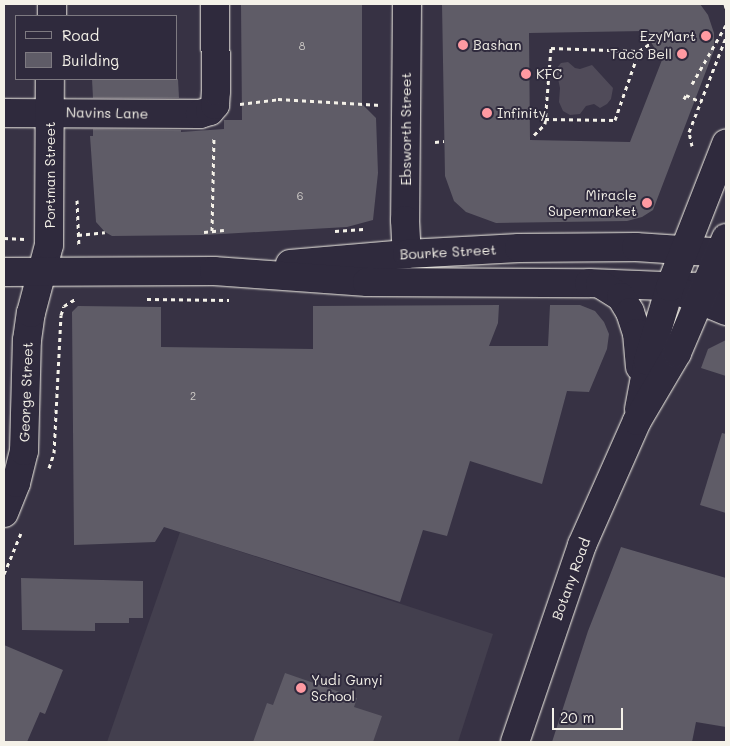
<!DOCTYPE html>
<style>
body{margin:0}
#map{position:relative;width:730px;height:746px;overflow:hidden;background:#373244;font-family:Mali,sans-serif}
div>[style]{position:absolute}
.built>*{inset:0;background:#433f4e}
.green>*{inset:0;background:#504b59}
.building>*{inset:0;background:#5f5c67}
.path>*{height:3px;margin-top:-1.5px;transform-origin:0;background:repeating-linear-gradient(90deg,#f4f1e8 0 4px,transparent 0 8px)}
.roads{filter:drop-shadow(0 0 1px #f4f1e8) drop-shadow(0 0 1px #f4f1e8)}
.minor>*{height:28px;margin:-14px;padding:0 14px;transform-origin:14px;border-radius:14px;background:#2f2a3d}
.major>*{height:28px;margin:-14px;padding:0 14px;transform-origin:14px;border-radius:14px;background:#2f2a3d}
.dots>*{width:14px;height:14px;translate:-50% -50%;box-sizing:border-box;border:2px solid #2f2a3d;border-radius:50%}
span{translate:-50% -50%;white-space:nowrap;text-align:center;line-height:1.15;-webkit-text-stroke:4px #2f2a3d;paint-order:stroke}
.number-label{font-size:11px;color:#cfccc8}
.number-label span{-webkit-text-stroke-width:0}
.poi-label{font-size:14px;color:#f4f1e8}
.right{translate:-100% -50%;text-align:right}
.left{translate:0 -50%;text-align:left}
.street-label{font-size:14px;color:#f4f1e8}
.frame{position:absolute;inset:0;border:5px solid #f4f1e8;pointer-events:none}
.legend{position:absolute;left:15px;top:15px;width:162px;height:65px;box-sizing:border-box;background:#2f2a3d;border:1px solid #7e7a81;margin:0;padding:6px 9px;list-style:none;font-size:15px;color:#f4f1e8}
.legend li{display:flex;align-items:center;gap:10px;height:25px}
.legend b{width:25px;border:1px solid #7e7a81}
.scale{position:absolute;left:552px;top:708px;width:71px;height:22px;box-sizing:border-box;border:2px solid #f4f1e8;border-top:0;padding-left:6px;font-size:15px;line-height:18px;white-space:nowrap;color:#f4f1e8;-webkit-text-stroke:4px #2f2a3d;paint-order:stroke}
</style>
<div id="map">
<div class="built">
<i style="clip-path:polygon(180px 532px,493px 634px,458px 742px,107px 742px)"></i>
</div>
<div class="green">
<i style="clip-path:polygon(568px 62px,575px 68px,580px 69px,592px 65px,613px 88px,611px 99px,607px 104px,600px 108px,594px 104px,586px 106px,580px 114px,570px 115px,563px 111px,559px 102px,560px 88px,556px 69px,561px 63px)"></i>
</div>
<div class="building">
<i style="clip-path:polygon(241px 4px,362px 4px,362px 104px,376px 118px,378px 173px,373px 220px,347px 227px,204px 235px,112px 236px,105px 232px,96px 222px,90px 136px,93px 136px,93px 129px,181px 130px,181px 132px,224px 129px,224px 120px,242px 120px)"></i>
<i style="clip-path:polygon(evenodd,442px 4px,700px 4px,708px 15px,714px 33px,714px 50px,653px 210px,642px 217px,627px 221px,496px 223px,466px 212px,454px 201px,445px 176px,442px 4px,644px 31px,662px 60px,630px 142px,530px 140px,529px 33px,644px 31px)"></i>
<i style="clip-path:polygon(92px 79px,178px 79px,179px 98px,93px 98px)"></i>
<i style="clip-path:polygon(499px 305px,498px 323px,489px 346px,548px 346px,550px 305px,580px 305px,595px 311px,604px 322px,609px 334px,607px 349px,589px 392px,567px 391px,542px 484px,470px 461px,447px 536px,423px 530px,400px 602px,164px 527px,155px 542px,74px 545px,72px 312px,78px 306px,161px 307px,161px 347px,313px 349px,313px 306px)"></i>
<i style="clip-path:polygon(726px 340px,726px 376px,701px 368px,708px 349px)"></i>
<i style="clip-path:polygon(722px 433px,726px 434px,726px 513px,700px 505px)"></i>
<i style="clip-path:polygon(621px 547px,726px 578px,726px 727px,696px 722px,692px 742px,552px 742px,588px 631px)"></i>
<i style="clip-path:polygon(21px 578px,143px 581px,143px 618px,129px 618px,129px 623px,95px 623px,95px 631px,22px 630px)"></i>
<i style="clip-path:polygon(4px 645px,63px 670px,45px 714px,40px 712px,27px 742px,4px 742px)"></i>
<i style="clip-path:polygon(285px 673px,357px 698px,354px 707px,382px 716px,373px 742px,253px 742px,267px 703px,273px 705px)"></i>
</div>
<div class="path">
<i style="left:725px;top:4px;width:4px;rotate:76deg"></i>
<i style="left:692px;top:84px;width:68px;rotate:-60deg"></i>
<i style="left:684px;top:99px;width:4px;rotate:-63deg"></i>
<i style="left:686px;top:95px;width:17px;rotate:25deg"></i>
<i style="left:240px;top:104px;width:38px;rotate:-7deg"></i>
<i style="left:278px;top:99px;width:103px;rotate:3.3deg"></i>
<i style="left:545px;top:119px;width:70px;rotate:0.8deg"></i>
<i style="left:615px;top:120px;width:73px;rotate:-70.8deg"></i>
<i style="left:534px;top:135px;width:16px;rotate:-45deg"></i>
<i style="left:545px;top:124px;width:76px;rotate:-85.5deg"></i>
<i style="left:551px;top:48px;width:88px;rotate:2deg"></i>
<i style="left:639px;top:51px;width:14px;rotate:-34deg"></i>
<i style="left:435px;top:142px;width:9px;rotate:-6deg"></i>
<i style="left:692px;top:146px;width:14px;rotate:-102deg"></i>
<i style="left:689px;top:132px;width:102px;rotate:-68.7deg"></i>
<i style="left:77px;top:200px;width:47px;rotate:87.6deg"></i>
<i style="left:212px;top:231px;width:95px;rotate:-88.8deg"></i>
<i style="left:335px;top:231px;width:32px;rotate:-4deg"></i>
<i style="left:204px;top:232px;width:20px;rotate:-6deg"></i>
<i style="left:78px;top:235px;width:27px;rotate:-6deg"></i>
<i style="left:4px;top:238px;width:21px;rotate:3deg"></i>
<i style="left:147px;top:299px;width:82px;rotate:0.7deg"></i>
<i style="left:49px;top:468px;width:16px;rotate:-72deg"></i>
<i style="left:54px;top:453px;width:138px;rotate:-87.1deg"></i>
<i style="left:61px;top:315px;width:9px;rotate:-72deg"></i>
<i style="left:64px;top:306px;width:13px;rotate:-32deg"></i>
<i style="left:4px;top:574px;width:44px;rotate:-67.5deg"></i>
</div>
<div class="roads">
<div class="minor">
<i style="left:407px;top:4px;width:216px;rotate:90.5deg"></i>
<i style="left:405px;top:220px;width:34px;rotate:87deg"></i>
<i style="left:52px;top:16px;width:12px;rotate:-90deg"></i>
<i style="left:4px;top:113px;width:196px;rotate:0.3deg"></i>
<i style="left:200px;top:114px;width:10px;rotate:-17deg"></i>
<i style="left:210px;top:111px;width:8px;rotate:-50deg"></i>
<i style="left:215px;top:105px;width:14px;rotate:-86deg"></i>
<i style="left:216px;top:91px;width:87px;rotate:-90.7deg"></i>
<i style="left:4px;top:513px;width:32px;rotate:-68deg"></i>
<i style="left:16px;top:483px;width:33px;rotate:-76deg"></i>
<i style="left:24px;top:451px;width:111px;rotate:-88.5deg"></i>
<i style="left:27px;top:340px;width:27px;rotate:-82deg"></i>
<i style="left:31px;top:313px;width:70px;rotate:-75.2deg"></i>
<i style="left:49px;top:245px;width:166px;rotate:-89.7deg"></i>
</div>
<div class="major">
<i style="left:290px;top:264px;width:117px;rotate:-4.9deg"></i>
<i style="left:407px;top:254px;width:112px;rotate:-3.1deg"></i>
<i style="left:519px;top:248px;width:117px;rotate:-0.5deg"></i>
<i style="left:636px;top:247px;width:90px;rotate:3.8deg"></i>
<i style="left:4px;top:272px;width:210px;rotate:-0.3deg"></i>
<i style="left:214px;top:271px;width:153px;rotate:4.1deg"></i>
<i style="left:367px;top:282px;width:222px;rotate:0.3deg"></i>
<i style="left:589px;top:283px;width:99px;rotate:2.3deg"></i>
<i style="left:688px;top:287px;width:38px;rotate:-2deg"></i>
<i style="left:600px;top:284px;width:25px;rotate:32deg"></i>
<i style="left:621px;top:297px;width:17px;rotate:59deg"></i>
<i style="left:630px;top:312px;width:22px;rotate:72deg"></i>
<i style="left:637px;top:333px;width:34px;rotate:85deg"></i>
<i style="left:683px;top:293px;width:47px;rotate:22.7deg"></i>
<i style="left:639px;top:409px;width:49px;rotate:-79.4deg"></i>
<i style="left:648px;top:361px;width:77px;rotate:-73.4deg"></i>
<i style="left:670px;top:287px;width:154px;rotate:-68.6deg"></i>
<i style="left:515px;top:742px;width:208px;rotate:-71.2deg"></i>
<i style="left:582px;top:545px;width:136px;rotate:-66.1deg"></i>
<i style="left:637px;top:421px;width:79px;rotate:-59.5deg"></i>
<i style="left:677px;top:353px;width:125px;rotate:-66.9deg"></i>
</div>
</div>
<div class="dots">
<i style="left:706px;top:36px;background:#ff9aa2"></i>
<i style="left:463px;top:45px;background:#ff9aa2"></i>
<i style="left:682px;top:54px;background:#ff9aa2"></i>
<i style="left:526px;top:74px;background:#ff9aa2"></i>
<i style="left:487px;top:113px;background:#ff9aa2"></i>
<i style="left:647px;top:203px;background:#ff9aa2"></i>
<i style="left:301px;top:688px;background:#ff9aa2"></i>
</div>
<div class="number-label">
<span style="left:302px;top:46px">8</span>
<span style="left:300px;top:196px">6</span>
<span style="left:193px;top:396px">2</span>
</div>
<div class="poi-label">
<span class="right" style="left:696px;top:36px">EzyMart</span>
<span class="left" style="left:473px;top:45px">Bashan</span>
<span class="right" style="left:672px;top:54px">Taco Bell</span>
<span class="left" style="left:536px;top:74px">KFC</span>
<span class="left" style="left:497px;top:113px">Infinity</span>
<span class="right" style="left:637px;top:203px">Miracle<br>Supermarket</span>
<span class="left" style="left:311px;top:688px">Yudi Gunyi<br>School</span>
</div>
<div class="street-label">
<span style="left:107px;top:113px;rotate:1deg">Navins Lane</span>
<span style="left:406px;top:129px;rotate:-90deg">Ebsworth Street</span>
<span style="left:50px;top:175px;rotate:-90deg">Portman Street</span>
<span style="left:448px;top:252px;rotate:-3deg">Bourke Street</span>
<span style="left:26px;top:392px;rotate:-88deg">George Street</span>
<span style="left:571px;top:579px;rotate:-70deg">Botany Road</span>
</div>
<div class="frame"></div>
<ul class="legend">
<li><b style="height:6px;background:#2f2a3d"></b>Road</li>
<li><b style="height:14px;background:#5f5c67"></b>Building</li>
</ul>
<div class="scale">20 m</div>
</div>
